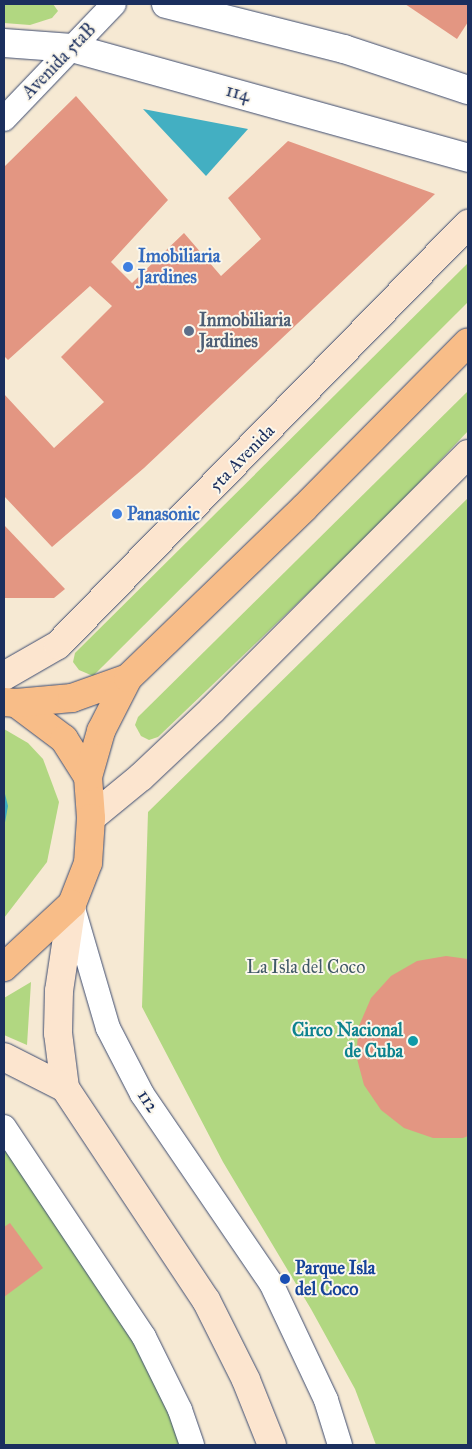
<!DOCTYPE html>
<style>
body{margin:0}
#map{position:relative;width:472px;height:1449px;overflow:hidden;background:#f6e9d3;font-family:"IM FELL Great Primer",serif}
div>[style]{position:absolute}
.green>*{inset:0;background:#b1d781}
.water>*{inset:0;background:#43afc2}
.building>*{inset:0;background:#e39682}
.roads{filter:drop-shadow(0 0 1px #3c4b70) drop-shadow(0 0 1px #3c4b70)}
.minor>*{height:24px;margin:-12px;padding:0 12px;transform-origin:12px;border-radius:12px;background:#fff}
.tertiary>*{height:28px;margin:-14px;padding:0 14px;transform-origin:14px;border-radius:14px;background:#fff}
.secondary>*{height:28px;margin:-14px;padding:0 14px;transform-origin:14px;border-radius:14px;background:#fce5cf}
.trunk>*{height:28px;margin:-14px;padding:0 14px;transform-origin:14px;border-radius:14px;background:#f8bd88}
.dots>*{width:14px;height:14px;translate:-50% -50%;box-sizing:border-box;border:2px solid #fbf7ec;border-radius:50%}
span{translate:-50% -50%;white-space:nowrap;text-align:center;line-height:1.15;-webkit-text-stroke:4px #fbf7ec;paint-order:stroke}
.street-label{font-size:18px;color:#1b2f5e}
.shop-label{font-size:18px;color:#366cbe;font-weight:700}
.left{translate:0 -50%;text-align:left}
.service-label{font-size:18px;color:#4e5e75;font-weight:700}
.park-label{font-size:18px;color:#405967}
.culture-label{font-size:18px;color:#0d838f;font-weight:700}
.right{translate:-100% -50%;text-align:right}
.transit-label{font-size:18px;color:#164399;font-weight:700}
.frame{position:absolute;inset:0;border:5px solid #1b2f5e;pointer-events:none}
</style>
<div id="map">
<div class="green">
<i style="clip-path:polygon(4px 4px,53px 4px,58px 11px,52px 18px,30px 25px,4px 23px)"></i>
<i style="clip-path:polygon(468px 263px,468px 302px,93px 676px,79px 670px,73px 662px,75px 653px)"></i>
<i style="clip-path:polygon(468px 391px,468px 431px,379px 525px,158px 737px,149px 740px,141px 736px,135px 725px,138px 717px)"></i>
<i style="clip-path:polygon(468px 498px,468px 1445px,376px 1445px,355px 1389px,311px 1309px,223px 1162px,142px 1007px,148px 812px)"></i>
<i style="clip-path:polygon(4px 729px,28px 743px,43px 759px,59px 802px,47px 862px,4px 918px)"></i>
<i style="clip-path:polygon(31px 982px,27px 1045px,4px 1035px,4px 998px)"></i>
<i style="clip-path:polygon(4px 1127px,144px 1337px,191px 1445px,4px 1445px)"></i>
</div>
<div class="water">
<i style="clip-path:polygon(143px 109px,248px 129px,206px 176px)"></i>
<i style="clip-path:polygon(4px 790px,8px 806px,4px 828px)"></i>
</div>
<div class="building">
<i style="clip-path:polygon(405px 4px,468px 4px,468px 22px,457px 39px)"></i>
<i style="clip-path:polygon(76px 96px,168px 200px,111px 262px,132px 283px,184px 233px,221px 276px,261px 239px,228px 198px,288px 141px,435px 194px,144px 468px,52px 547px,4px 496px,4px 394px,54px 448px,104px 402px,61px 357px,112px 306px,90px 286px,8px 360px,4px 356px,4px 167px)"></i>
<i style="clip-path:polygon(4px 525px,65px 589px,54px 598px,4px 598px)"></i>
<i style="clip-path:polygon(446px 956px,468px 959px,468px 1136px,463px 1138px,433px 1138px,404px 1128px,381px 1110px,364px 1085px,356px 1055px,359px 1026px,371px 998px,391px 976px,417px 961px)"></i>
<i style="clip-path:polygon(10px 1223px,43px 1268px,4px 1297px,4px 1227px)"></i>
</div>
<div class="roads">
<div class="minor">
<i style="left:4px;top:119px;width:159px;rotate:-46.3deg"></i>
<i style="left:72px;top:905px;width:128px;rotate:73.7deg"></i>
<i style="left:108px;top:1028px;width:74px;rotate:62.7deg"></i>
<i style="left:142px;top:1094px;width:229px;rotate:55.7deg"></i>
<i style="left:271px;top:1283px;width:129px;rotate:64.8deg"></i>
<i style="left:326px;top:1400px;width:47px;rotate:72.7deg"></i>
<i style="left:4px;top:1127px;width:252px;rotate:56.3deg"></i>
<i style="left:144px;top:1337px;width:81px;rotate:63.7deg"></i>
<i style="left:180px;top:1410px;width:37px;rotate:71deg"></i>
</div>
<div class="tertiary">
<i style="left:166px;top:4px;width:184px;rotate:14.2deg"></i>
<i style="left:344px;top:49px;width:131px;rotate:18.3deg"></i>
<i style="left:4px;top:43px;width:68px;rotate:4.2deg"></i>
<i style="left:72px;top:48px;width:411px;rotate:15.5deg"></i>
</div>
<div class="secondary">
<i style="left:4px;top:676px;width:62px;rotate:-29.9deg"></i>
<i style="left:58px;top:645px;width:588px;rotate:-45.76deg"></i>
<i style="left:91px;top:818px;width:65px;rotate:-39.4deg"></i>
<i style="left:141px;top:777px;width:98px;rotate:-43.3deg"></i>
<i style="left:212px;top:710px;width:362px;rotate:-45deg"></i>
<i style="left:72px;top:904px;width:88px;rotate:98.5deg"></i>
<i style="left:59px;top:991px;width:42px;rotate:91.4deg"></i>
<i style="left:58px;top:1033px;width:55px;rotate:82.7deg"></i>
<i style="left:65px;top:1088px;width:255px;rotate:56.4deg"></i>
<i style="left:206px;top:1300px;width:89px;rotate:63.4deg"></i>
<i style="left:246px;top:1380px;width:70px;rotate:68.2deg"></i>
<i style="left:4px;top:1057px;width:68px;rotate:26.9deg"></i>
</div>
<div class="trunk">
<i style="left:4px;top:702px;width:12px;rotate:5deg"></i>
<i style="left:16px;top:703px;width:60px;rotate:36.9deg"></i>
<i style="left:64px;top:739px;width:45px;rotate:57.7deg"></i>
<i style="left:88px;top:777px;width:41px;rotate:85.8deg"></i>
<i style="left:91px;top:818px;width:45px;rotate:93.8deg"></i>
<i style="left:88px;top:863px;width:44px;rotate:111.3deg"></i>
<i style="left:72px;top:904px;width:93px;rotate:137.2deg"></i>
<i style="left:16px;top:703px;width:56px;rotate:-5.1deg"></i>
<i style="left:72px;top:698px;width:59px;rotate:-19.7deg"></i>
<i style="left:88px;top:777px;width:48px;rotate:-74.2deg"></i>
<i style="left:101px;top:731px;width:59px;rotate:-63deg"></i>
<i style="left:128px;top:678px;width:245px;rotate:-44deg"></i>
<i style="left:304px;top:508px;width:233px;rotate:-45.3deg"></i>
</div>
</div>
<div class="dots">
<i style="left:128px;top:267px;background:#3f7fe0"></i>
<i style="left:189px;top:331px;background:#5c6f8a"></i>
<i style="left:117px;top:514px;background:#3f7fe0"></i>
<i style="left:413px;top:1041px;background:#0f9aa8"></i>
<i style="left:285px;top:1279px;background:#1a4fb4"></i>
</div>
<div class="street-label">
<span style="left:59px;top:61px;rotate:-46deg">Avenida 5taB</span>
<span style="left:238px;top:93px;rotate:15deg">114</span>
<span style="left:242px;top:458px;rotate:-46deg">5ta Avenida</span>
<span style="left:148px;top:1101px;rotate:57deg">112</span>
</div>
<div class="shop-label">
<span class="left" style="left:138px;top:267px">Imobiliaria<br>Jardines</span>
<span class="left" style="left:127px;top:514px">Panasonic</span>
</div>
<div class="service-label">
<span class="left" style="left:199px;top:331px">Inmobiliaria<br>Jardines</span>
</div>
<div class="park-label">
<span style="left:306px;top:967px">La Isla del Coco</span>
</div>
<div class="culture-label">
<span class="right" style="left:403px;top:1041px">Circo Nacional<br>de Cuba</span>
</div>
<div class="transit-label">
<span class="left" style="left:295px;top:1279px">Parque Isla<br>del Coco</span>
</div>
<div class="frame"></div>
</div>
